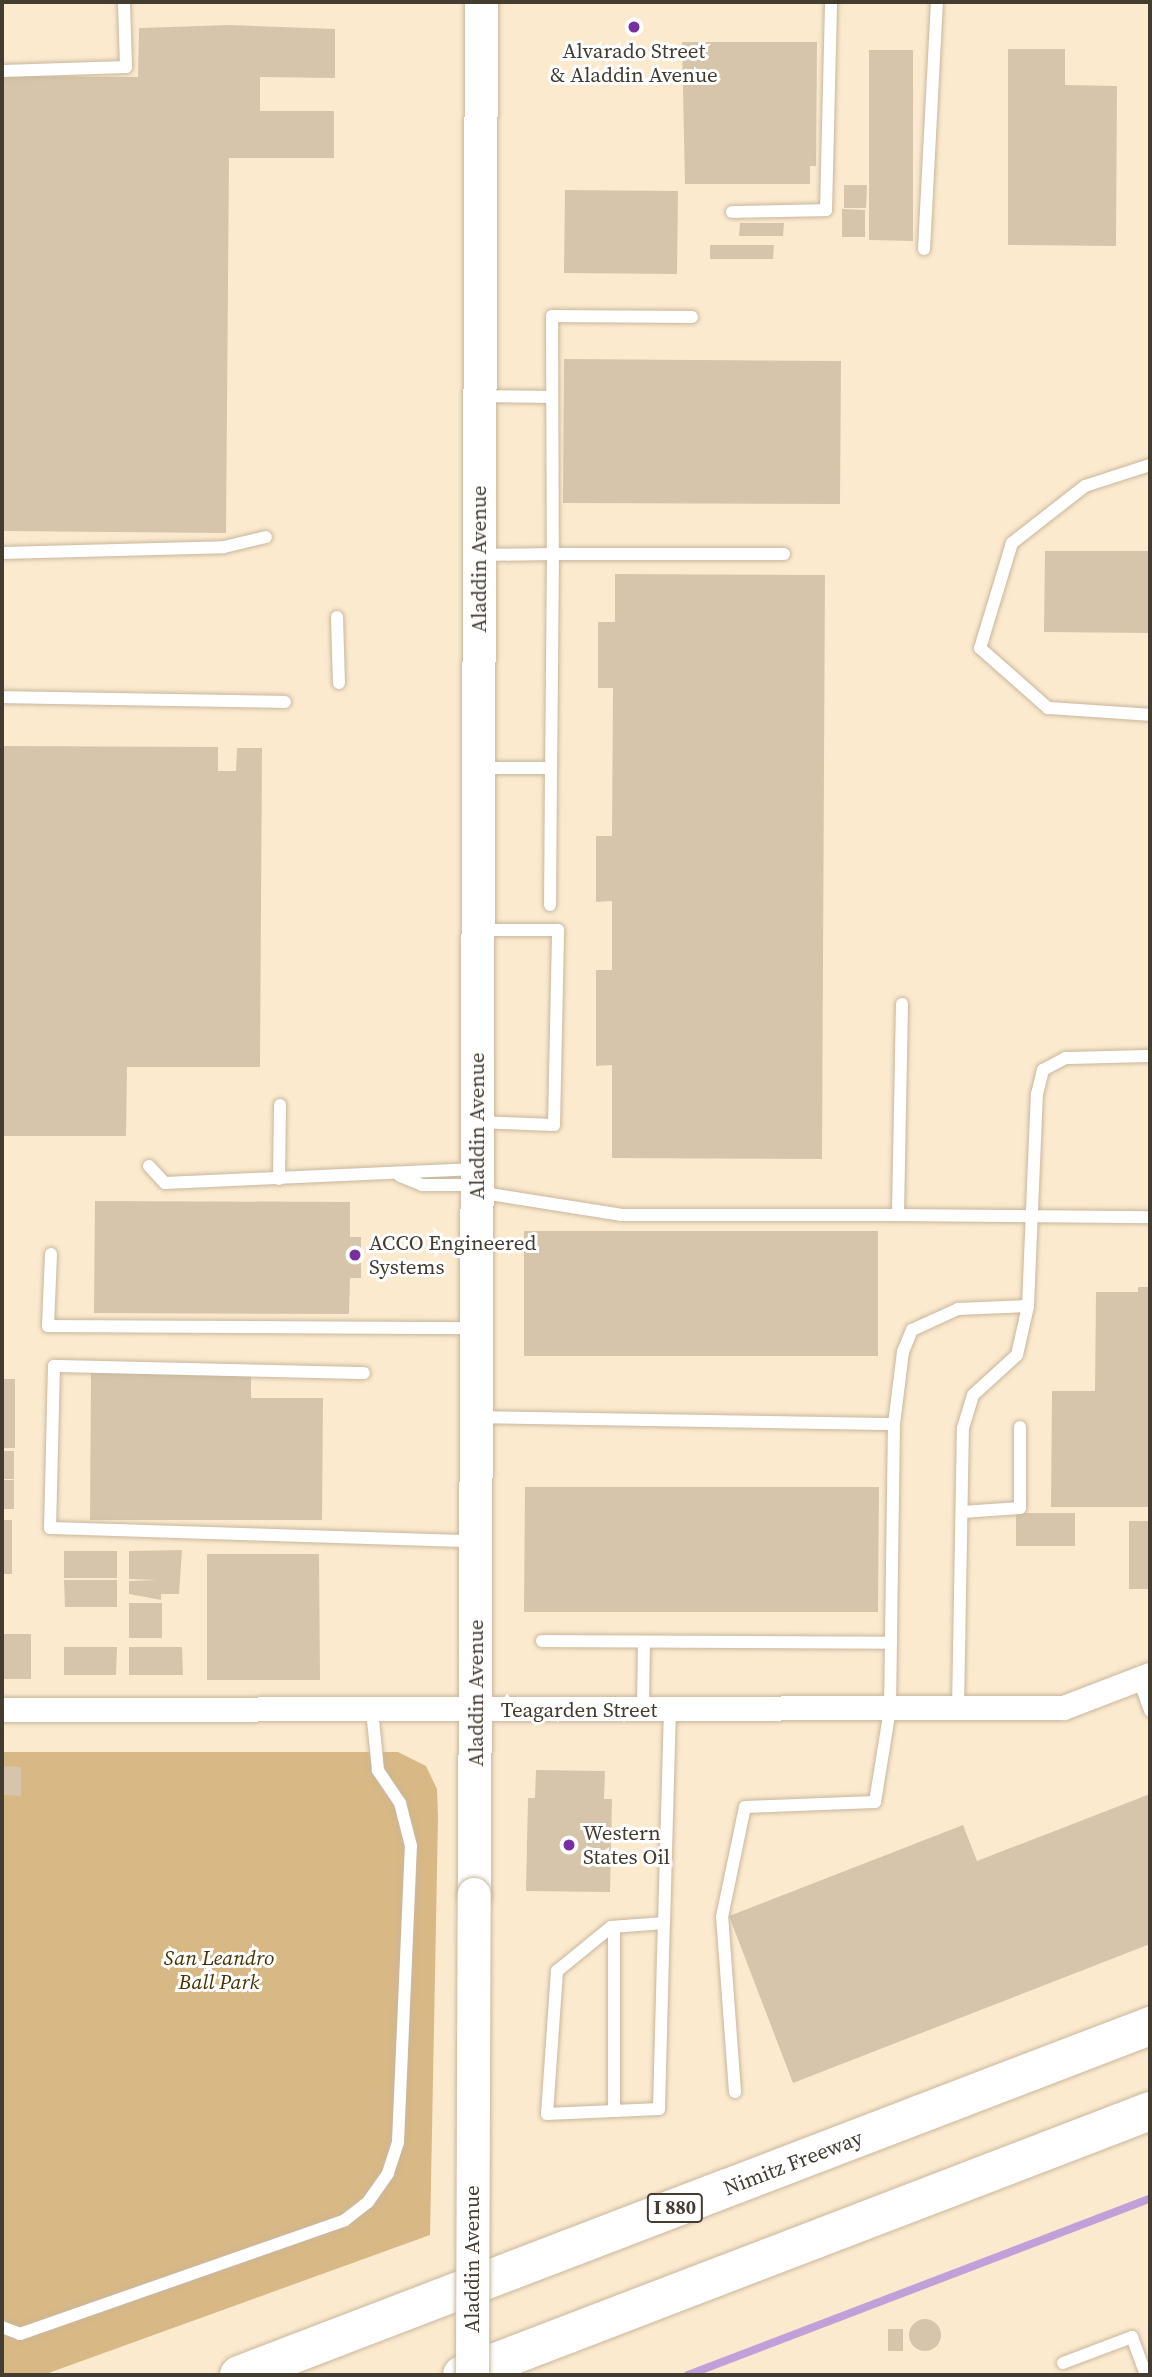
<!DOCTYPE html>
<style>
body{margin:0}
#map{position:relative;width:1152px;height:2377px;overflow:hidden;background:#fceacf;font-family:"Source Serif 4",serif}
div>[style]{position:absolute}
.green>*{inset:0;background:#d8b885}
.stream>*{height:8px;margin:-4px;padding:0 4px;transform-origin:4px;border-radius:4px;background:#c1a0d9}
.building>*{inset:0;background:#d6c5ab}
.round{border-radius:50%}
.roads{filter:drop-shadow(0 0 2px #c8b79d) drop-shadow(0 0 2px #c8b79d)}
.lane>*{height:12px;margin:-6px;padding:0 6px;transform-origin:6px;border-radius:6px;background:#fff}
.street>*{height:24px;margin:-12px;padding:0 12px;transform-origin:12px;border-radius:12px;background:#fff}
.secondary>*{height:33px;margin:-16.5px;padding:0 16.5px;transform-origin:16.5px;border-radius:16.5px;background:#fff}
.highway>*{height:38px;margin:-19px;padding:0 19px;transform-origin:19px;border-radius:19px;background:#fff}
.bridges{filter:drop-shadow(0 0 2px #c8b79d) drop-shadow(0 0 2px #c8b79d)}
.secondary-bridge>*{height:33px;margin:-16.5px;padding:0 16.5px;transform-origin:16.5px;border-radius:16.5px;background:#fff}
.dots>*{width:19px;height:19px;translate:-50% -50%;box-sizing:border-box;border:4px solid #fff;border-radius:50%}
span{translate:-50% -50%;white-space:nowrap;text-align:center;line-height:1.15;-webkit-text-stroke:6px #fff;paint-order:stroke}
.shield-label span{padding:2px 5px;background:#fff;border:2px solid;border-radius:5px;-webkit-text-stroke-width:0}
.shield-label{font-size:19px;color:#433c31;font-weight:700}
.poi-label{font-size:21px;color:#433c31}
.left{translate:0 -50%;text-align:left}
.street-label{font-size:21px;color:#433c31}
.park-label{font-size:21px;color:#4a3200;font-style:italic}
.frame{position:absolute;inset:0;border:4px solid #433c31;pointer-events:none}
</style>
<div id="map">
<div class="green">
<i style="clip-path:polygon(2px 1752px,398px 1752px,426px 1766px,437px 1789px,438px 1817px,430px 2235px,43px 2375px,2px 2375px)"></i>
</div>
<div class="stream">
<i style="left:688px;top:2375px;width:494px;rotate:-20.9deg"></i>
</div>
<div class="building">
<i style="clip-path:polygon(230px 25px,335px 29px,335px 78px,260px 77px,260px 111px,334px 111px,334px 158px,229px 158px,226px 533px,2px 531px,3px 76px,138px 77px,139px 28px)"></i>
<i style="clip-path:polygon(682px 42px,817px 42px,816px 166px,810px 166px,810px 184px,685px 184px)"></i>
<i style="clip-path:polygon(1008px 49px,1065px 49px,1065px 85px,1117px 86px,1116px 246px,1008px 245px)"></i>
<i style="clip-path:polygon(869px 50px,913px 50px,913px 241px,869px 240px)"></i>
<i style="clip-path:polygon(844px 185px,867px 185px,866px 208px,844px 208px)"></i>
<i style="clip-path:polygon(565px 190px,678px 191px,677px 274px,564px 273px)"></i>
<i style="clip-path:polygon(842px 209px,865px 210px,865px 237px,842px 237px)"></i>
<i style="clip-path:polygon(740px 223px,784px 223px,783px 236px,739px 236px)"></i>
<i style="clip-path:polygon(710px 245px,774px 245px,773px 259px,710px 259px)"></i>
<i style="clip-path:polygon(564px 359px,841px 361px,840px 504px,563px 503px)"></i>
<i style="clip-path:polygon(1045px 551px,1150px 551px,1150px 633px,1044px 632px)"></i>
<i style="clip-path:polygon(615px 574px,825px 575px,822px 1159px,612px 1158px,612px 1065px,596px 1066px,596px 970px,612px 970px,612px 901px,596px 902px,596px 836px,612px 836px,613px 688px,598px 688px,598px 622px,615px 622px)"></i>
<i style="clip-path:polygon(2px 746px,218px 747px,218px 771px,236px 771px,237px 748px,262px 748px,260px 1067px,127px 1067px,126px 1136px,2px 1136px)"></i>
<i style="clip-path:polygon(95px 1201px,350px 1202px,350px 1237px,361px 1237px,361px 1278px,350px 1278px,349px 1314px,94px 1313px)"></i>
<i style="clip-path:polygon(524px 1231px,878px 1231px,878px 1356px,524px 1356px)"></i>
<i style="clip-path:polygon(1138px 1287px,1150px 1287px,1150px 1507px,1051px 1507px,1052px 1391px,1095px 1391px,1096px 1292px,1138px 1292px)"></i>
<i style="clip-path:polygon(91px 1371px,251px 1372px,251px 1398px,323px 1398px,322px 1520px,90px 1520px)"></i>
<i style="clip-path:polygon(2px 1379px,15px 1379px,15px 1448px,2px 1448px)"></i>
<i style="clip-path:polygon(2px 1451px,14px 1451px,14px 1479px,2px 1479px)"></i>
<i style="clip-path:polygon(2px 1480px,14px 1480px,14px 1509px,2px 1509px)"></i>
<i style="clip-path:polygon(525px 1487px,879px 1487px,878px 1612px,524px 1612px)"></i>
<i style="clip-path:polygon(1016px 1513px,1075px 1513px,1075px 1546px,1016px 1546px)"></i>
<i style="clip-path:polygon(2px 1520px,12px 1520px,12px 1574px,2px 1574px)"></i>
<i style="clip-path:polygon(1129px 1521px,1150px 1521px,1150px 1589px,1129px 1589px)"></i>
<i style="clip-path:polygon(182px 1550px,179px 1594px,161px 1594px,161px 1600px,129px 1594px,129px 1581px,157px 1580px,129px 1579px,129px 1551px)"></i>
<i style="clip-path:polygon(64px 1551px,117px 1551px,117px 1578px,64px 1578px)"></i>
<i style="clip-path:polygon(207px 1554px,319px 1554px,320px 1680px,207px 1680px)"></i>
<i style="clip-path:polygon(64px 1580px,117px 1580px,117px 1607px,65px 1607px)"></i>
<i style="clip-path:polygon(129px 1603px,162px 1603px,162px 1638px,129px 1638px)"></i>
<i style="clip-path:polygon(2px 1634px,31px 1634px,31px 1679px,2px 1679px)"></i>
<i style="clip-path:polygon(64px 1647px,117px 1647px,116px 1675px,64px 1675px)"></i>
<i style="clip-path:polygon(129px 1647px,182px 1647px,183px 1675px,129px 1675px)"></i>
<i style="clip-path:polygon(2px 1766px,21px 1767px,21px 1796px,2px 1795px)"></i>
<i style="clip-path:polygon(536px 1770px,605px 1771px,604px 1799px,612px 1799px,610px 1892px,526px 1891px,528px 1798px,535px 1798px)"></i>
<i style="clip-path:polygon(1150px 1794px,1150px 1944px,793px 2083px,729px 1916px,963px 1825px,977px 1861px)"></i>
<i class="round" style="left:909px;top:2319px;width:32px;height:32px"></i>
<i style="clip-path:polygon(888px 2329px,903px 2329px,903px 2351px,888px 2351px)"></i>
</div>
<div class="roads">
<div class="lane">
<i style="left:2px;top:71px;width:124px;rotate:-1.8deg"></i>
<i style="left:126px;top:67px;width:65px;rotate:-91.8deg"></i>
<i style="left:732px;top:212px;width:94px;rotate:-1.2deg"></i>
<i style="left:826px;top:210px;width:208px;rotate:-88.6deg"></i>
<i style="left:924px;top:249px;width:247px;rotate:-87deg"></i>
<i style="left:692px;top:317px;width:140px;rotate:-179.6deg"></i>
<i style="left:552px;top:316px;width:238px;rotate:89.8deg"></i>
<i style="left:553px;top:554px;width:231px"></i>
<i style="left:481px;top:396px;width:70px;rotate:0.8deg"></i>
<i style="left:1150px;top:465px;width:68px;rotate:162.1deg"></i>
<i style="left:1085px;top:486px;width:93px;rotate:142deg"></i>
<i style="left:1012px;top:543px;width:110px;rotate:106.9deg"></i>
<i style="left:980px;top:648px;width:91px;rotate:41.4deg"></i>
<i style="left:1048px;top:708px;width:102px;rotate:3.9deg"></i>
<i style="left:2px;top:553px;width:222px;rotate:-1.5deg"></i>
<i style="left:224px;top:547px;width:43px;rotate:-13.4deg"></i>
<i style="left:479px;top:555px;width:74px;rotate:-0.8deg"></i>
<i style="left:553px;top:554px;width:214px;rotate:90.5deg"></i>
<i style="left:337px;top:617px;width:66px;rotate:88.3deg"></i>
<i style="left:2px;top:697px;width:283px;rotate:1deg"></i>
<i style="left:479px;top:768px;width:72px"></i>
<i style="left:551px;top:768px;width:137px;rotate:90.4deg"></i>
<i style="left:902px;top:1004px;width:211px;rotate:91.1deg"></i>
<i style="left:898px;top:1215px;width:252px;rotate:0.5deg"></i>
<i style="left:477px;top:1122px;width:77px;rotate:2.2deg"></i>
<i style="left:554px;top:1125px;width:195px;rotate:-88.8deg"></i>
<i style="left:558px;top:930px;width:80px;rotate:180deg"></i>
<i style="left:149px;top:1166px;width:23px;rotate:47deg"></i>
<i style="left:165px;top:1183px;width:311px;rotate:-2.6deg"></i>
<i style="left:400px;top:1176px;width:24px;rotate:22deg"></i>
<i style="left:422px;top:1185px;width:53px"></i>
<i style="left:279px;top:1179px;width:74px;rotate:-89.2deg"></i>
<i style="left:477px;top:1192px;width:147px;rotate:9deg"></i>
<i style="left:622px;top:1215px;width:276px"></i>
<i style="left:51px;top:1254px;width:72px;rotate:92.4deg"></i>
<i style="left:48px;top:1326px;width:426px;rotate:0.3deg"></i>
<i style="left:364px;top:1373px;width:310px;rotate:-178.7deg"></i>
<i style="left:54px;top:1366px;width:162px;rotate:91.4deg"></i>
<i style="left:50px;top:1528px;width:423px;rotate:1.8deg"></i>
<i style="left:478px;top:1417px;width:416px;rotate:1deg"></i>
<i style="left:962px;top:1512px;width:58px;rotate:-3.9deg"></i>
<i style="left:1020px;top:1508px;width:81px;rotate:-90deg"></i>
<i style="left:542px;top:1641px;width:349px;rotate:0.3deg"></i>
<i style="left:1139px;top:1680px;width:33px;rotate:70deg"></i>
<i style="left:958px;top:1709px;width:281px;rotate:-89deg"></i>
<i style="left:963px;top:1428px;width:34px;rotate:-73deg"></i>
<i style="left:973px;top:1395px;width:59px;rotate:-42.3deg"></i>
<i style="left:1017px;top:1355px;width:50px;rotate:-77.3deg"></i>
<i style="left:1028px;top:1306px;width:212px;rotate:-87.6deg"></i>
<i style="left:1037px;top:1094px;width:25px;rotate:-76deg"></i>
<i style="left:1043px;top:1070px;width:26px;rotate:-28deg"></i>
<i style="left:1066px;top:1058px;width:84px;rotate:-1.4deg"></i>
<i style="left:643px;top:1710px;width:68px;rotate:-89.2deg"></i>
<i style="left:664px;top:1923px;width:53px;rotate:175.7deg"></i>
<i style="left:611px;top:1927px;width:70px;rotate:140.8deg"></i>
<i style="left:557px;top:1971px;width:143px;rotate:94deg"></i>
<i style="left:547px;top:2114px;width:112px;rotate:-2.6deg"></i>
<i style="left:659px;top:2109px;width:186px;rotate:-88.5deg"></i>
<i style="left:664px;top:1923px;width:214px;rotate:-88.4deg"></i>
<i style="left:735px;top:2092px;width:175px;rotate:-94.2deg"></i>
<i style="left:722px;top:1917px;width:112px;rotate:-78.2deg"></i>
<i style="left:745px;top:1807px;width:130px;rotate:-2.2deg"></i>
<i style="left:875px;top:1802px;width:94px;rotate:-80.8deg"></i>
<i style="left:890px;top:1709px;width:285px;rotate:-89.2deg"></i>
<i style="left:894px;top:1424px;width:73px;rotate:-82.9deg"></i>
<i style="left:903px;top:1352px;width:24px;rotate:-68deg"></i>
<i style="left:912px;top:1330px;width:51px;rotate:-24.5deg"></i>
<i style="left:958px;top:1309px;width:70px;rotate:-2.5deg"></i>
<i style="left:614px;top:2111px;width:184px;rotate:-90deg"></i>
<i style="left:2px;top:2327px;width:19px;rotate:21deg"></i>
<i style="left:20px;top:2334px;width:344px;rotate:-19.3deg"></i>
<i style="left:345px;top:2220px;width:29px;rotate:-38deg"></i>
<i style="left:368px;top:2202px;width:35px;rotate:-55deg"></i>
<i style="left:388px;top:2173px;width:33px;rotate:-72deg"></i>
<i style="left:398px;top:2142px;width:296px;rotate:-87.5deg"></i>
<i style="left:411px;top:1846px;width:44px;rotate:-104.3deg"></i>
<i style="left:400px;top:1803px;width:40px;rotate:-124deg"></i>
<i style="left:378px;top:1770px;width:60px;rotate:-95.7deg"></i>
<i style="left:1063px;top:2363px;width:74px;rotate:-20.6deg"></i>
<i style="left:1132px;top:2337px;width:40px;rotate:69.8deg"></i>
</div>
<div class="street">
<i style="left:2px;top:1710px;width:1062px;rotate:-0.11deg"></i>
<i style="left:1064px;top:1708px;width:92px;rotate:-21deg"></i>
</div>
<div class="secondary">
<i style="left:474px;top:1894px;width:1892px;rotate:-89.79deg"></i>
</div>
<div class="highway">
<i style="left:239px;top:2375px;width:976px;rotate:-20.96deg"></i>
<i style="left:462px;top:2375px;width:737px;rotate:-20.99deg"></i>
</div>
</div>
<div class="bridges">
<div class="secondary-bridge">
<i style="left:472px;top:2375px;width:481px;rotate:-89.8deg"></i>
</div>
</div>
<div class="dots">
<i style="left:634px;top:27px;background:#782fa2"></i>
<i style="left:355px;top:1255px;background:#782fa2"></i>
<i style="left:569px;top:1845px;background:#782fa2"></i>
</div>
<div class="shield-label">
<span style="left:675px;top:2208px">I 880</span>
</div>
<div class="poi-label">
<span style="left:634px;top:63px">Alvarado Street<br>&amp; Aladdin Avenue</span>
<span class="left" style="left:369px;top:1255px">ACCO Engineered<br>Systems</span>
<span class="left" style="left:583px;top:1845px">Western<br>States Oil</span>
</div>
<div class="street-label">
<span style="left:479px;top:559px;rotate:-90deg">Aladdin Avenue</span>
<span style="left:477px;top:1126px;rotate:-90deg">Aladdin Avenue</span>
<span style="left:476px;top:1693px;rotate:-90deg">Aladdin Avenue</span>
<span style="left:579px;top:1710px">Teagarden Street</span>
<span style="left:793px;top:2163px;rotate:-21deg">Nimitz Freeway</span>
<span style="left:472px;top:2259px;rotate:-90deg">Aladdin Avenue</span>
</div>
<div class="park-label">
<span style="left:219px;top:1970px">San Leandro<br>Ball Park</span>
</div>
<div class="frame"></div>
</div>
